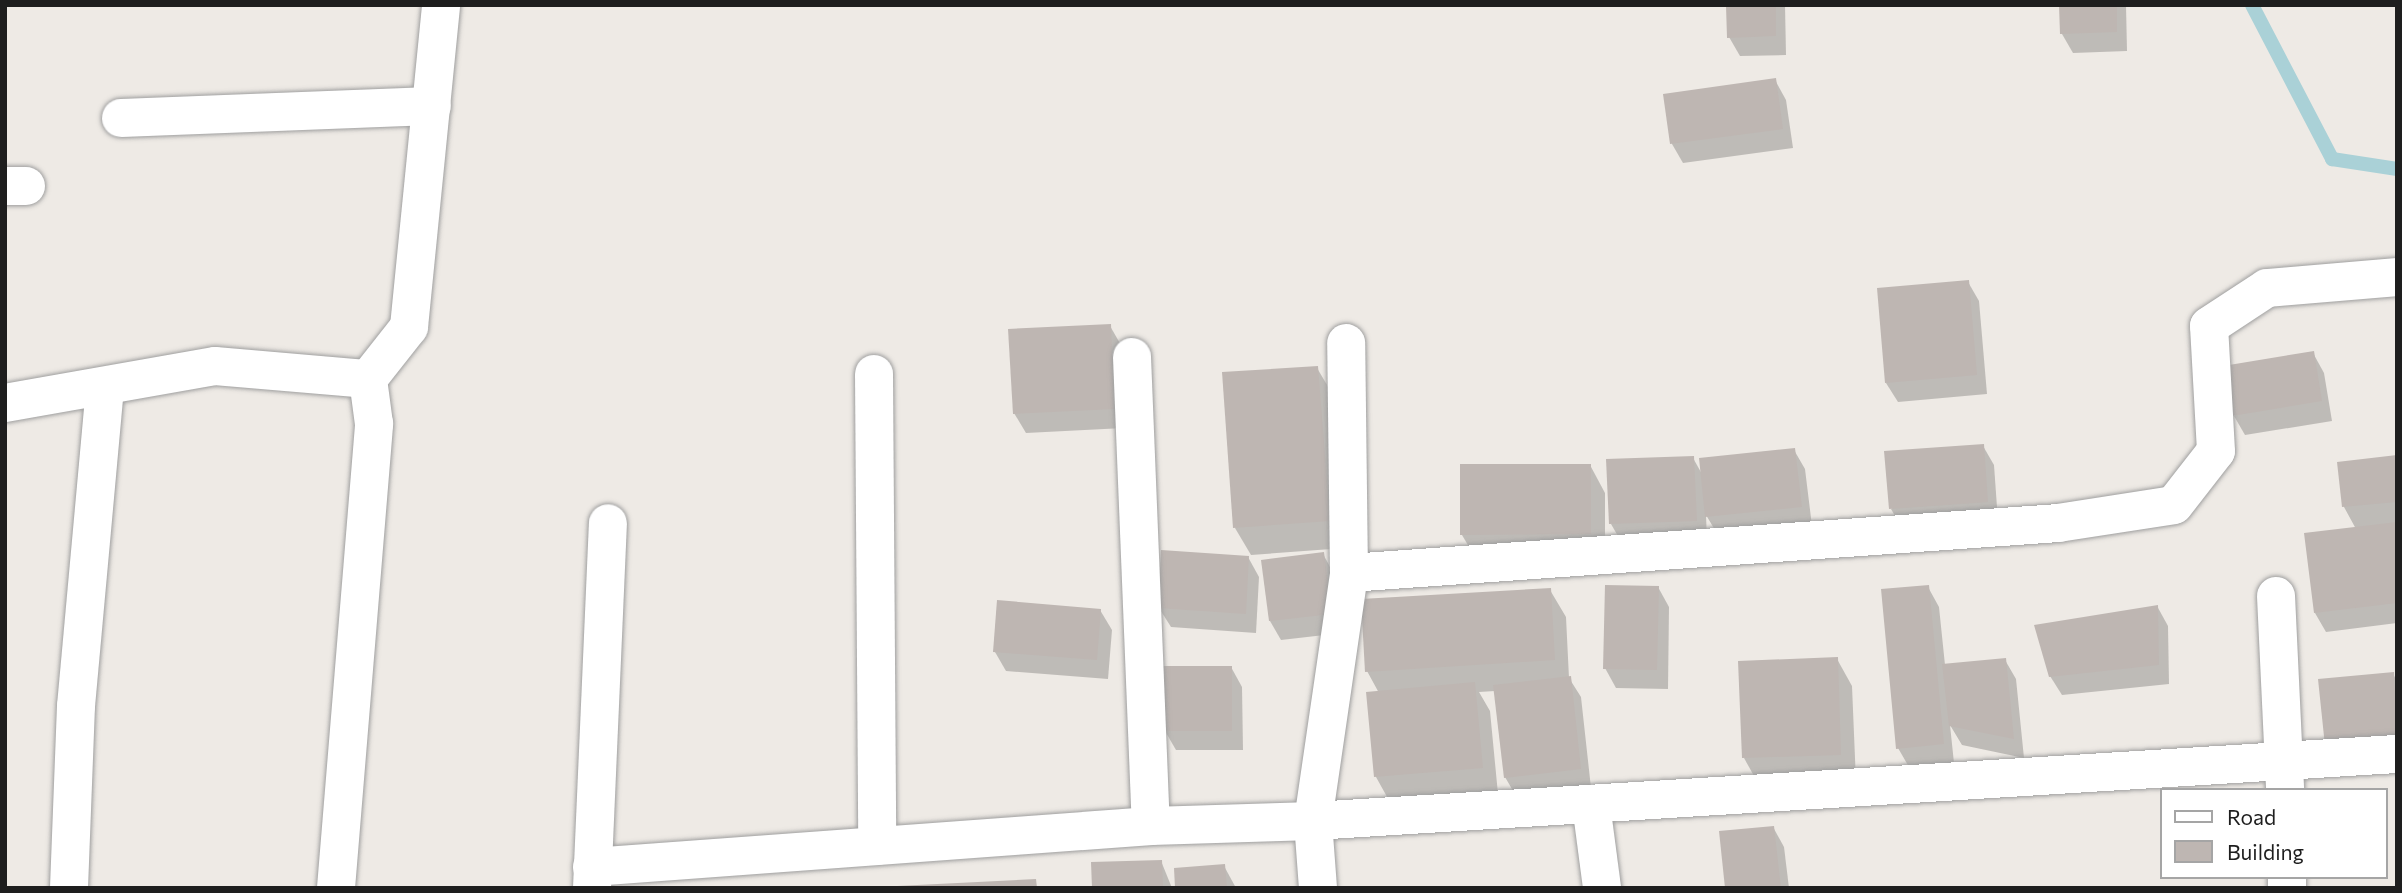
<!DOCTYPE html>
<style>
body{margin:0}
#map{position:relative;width:2402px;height:893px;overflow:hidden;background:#eeeae5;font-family:Commissioner,sans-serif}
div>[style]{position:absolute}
.shadow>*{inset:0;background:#0003}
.stream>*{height:14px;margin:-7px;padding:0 7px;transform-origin:7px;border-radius:7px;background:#aad1d7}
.building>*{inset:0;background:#beb6b2}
.roads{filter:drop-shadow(0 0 2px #9f9f9f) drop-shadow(0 0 2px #9f9f9f)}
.street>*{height:38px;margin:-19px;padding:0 19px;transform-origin:19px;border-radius:19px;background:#fff}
span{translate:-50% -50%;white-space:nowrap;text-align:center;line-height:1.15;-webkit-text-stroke:5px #fff;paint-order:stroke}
.frame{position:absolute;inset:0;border:7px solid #1e1e1e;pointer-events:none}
.legend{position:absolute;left:2160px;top:788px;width:228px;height:91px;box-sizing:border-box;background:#fff;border:2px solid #a5a5a5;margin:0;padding:9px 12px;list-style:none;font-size:21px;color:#1e1e1e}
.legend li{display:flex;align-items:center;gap:14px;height:35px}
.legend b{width:35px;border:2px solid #a5a5a5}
</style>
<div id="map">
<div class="shadow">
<i style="clip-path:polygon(1728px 5px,1785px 5px,1786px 55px,1740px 56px,1729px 37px)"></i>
<i style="clip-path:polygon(2061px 5px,2126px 5px,2127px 51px,2073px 53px,2062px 34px)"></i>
<i style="clip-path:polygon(1775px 80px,1786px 100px,1793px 148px,1683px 163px,1672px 144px,1665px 96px)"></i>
<i style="clip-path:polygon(1968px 282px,1979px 301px,1987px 394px,1898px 402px,1886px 383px)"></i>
<i style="clip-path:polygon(1110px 326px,1121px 345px,1124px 428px,1026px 433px,1014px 413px)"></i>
<i style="clip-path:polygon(2313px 353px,2324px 373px,2332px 421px,2245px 435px,2234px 416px)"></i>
<i style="clip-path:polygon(1317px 368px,1333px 395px,1345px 548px,1251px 555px,1235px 528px)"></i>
<i style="clip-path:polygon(1983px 446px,1994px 465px,1998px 521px,1902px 528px,1891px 509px)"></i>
<i style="clip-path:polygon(1794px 450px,1805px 469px,1812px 526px,1718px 535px,1706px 515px,1707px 540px,1622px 543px,1611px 524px,1693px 458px,1702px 474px)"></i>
<i style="clip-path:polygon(2397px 457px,2397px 623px,2326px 632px,2315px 613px,2356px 529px,2344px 507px,2339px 463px)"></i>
<i style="clip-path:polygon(1590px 465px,1605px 493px,1605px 561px,1478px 562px,1462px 535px)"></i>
<i style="clip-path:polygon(1323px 554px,1334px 574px,1342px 633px,1281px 640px,1270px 621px)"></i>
<i style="clip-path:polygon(1248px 557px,1259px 577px,1256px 633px,1171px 627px,1159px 608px)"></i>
<i style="clip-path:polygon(1658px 587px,1669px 607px,1668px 689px,1616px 688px,1605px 668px)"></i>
<i style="clip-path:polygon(1928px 587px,1939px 607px,1945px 665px,2005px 660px,2016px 679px,2024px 758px,1962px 745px,1950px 725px,1954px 763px,1909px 767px,1898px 748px)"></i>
<i style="clip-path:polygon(1550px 590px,1566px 617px,1569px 678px,1581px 697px,1591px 788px,1516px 796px,1505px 777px,1495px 691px,1479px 692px,1490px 711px,1498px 794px,1391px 804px,1376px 777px,1379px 693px,1367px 671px)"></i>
<i style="clip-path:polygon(2157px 606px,2168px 626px,2169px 684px,2062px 695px,2050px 676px)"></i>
<i style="clip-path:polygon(1100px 610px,1112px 630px,1108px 679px,1006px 671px,995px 652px)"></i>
<i style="clip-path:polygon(1837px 659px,1852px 686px,1856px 782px,1759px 785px,1744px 758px)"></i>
<i style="clip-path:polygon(1231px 667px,1242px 687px,1243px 750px,1176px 750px,1165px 731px)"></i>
<i style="clip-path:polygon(2393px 674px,2397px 681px,2397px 759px)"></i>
<i style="clip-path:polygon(1773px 827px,1784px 847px,1789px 888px,1726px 888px)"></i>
<i style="clip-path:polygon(1161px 861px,1172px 888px,1094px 888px)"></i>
<i style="clip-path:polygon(1224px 866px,1236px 888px,1177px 888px)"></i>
</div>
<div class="stream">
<i style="left:2252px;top:5px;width:174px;rotate:62.5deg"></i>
<i style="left:2332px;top:159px;width:66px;rotate:8.7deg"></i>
</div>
<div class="building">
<i style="clip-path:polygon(1726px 5px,1776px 5px,1776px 36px,1727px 38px)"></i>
<i style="clip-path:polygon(2059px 5px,2117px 5px,2117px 32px,2060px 34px)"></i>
<i style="clip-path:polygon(1776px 78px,1783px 129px,1670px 144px,1663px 94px)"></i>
<i style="clip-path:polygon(1969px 280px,1977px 375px,1885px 383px,1877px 288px)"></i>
<i style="clip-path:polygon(1111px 324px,1114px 409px,1013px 414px,1008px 329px)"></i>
<i style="clip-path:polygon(2314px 351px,2322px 401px,2232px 416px,2223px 366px)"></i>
<i style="clip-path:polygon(1318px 366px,1330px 521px,1233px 528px,1222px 372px)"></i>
<i style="clip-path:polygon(1984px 444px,1988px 502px,1889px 509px,1884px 451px)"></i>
<i style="clip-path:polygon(1795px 448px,1802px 507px,1705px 517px,1699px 458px)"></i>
<i style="clip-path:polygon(2397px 455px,2397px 502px,2342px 507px,2337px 462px)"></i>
<i style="clip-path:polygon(1694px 456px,1697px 521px,1609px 524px,1606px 459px)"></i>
<i style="clip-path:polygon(1460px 464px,1591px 464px,1591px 534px,1460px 535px)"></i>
<i style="clip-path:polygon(2397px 522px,2397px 603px,2314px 613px,2304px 533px)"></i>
<i style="clip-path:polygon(1161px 550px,1249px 556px,1246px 614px,1158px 608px)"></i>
<i style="clip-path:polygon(1324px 552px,1332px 614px,1269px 621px,1261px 560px)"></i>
<i style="clip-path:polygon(1605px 585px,1659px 586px,1657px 670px,1603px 669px)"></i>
<i style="clip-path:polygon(1929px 585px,1944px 744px,1896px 749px,1881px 589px)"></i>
<i style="clip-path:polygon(1551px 588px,1555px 660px,1365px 672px,1361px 599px)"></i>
<i style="clip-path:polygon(997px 600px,1101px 609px,1097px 660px,993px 652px)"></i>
<i style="clip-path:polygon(2158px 605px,2159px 665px,2049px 677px,2034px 625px)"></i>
<i style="clip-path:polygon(1838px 657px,1841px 755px,1742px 758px,1738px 661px)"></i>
<i style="clip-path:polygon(2006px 658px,2014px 739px,1949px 726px,1942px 664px)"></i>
<i style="clip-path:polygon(1163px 666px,1232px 666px,1232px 731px,1163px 731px)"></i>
<i style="clip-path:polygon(2394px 672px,2397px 739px,2325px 746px,2318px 679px)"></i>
<i style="clip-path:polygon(1571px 676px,1581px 769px,1504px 778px,1493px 685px)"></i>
<i style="clip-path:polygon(1475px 682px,1483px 768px,1374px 777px,1366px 692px)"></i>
<i style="clip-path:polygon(1774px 826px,1781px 888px,1725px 888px,1719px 831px)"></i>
<i style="clip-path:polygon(1162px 860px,1163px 888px,1092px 888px,1091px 862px)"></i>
<i style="clip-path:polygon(1225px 864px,1227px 888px,1175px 888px,1174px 868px)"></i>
<i style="clip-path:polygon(1036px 879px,1037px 888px,897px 888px,897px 886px)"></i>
</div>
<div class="roads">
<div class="street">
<i style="left:121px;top:118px;width:311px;rotate:-2.2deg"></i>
<i style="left:5px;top:186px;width:21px"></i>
<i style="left:1132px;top:357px;width:469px;rotate:87.7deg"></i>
<i style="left:874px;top:374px;width:472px;rotate:89.6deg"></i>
<i style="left:5px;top:403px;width:213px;rotate:-10deg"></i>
<i style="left:215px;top:366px;width:154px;rotate:4.9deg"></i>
<i style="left:1349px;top:573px;width:711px;rotate:-4.03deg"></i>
<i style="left:2058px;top:523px;width:117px;rotate:-8.8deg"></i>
<i style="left:2174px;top:505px;width:68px;rotate:-52.1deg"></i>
<i style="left:2216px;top:451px;width:125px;rotate:-93.2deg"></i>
<i style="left:2209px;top:326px;width:69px;rotate:-33.2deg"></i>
<i style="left:2267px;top:288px;width:130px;rotate:-4.8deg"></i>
<i style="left:2276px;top:596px;width:194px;rotate:87.3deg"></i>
<i style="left:1591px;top:804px;width:85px;rotate:82.5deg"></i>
<i style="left:592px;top:867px;width:561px;rotate:-4.19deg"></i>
<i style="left:1151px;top:826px;width:162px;rotate:-1.8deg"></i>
<i style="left:1313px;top:821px;width:251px;rotate:-81.7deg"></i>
<i style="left:1349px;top:573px;width:230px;rotate:-90.7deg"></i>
<i style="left:2287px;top:877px;width:11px;rotate:90deg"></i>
<i style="left:69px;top:888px;width:182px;rotate:-87.8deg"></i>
<i style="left:76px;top:706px;width:320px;rotate:-84.8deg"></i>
<i style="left:336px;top:888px;width:466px;rotate:-85.3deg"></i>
<i style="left:374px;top:424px;width:45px;rotate:-97.6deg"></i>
<i style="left:368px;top:379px;width:66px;rotate:-51.7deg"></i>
<i style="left:409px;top:327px;width:324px;rotate:-84.3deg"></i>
<i style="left:592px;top:888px;width:365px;rotate:-87.5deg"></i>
<i style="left:1318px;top:888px;width:67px;rotate:-94.3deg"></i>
<i style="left:1313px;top:821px;width:1086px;rotate:-3.54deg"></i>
</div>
</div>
<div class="frame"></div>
<ul class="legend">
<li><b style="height:9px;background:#fff"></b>Road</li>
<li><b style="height:19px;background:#beb6b2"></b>Building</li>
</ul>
</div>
